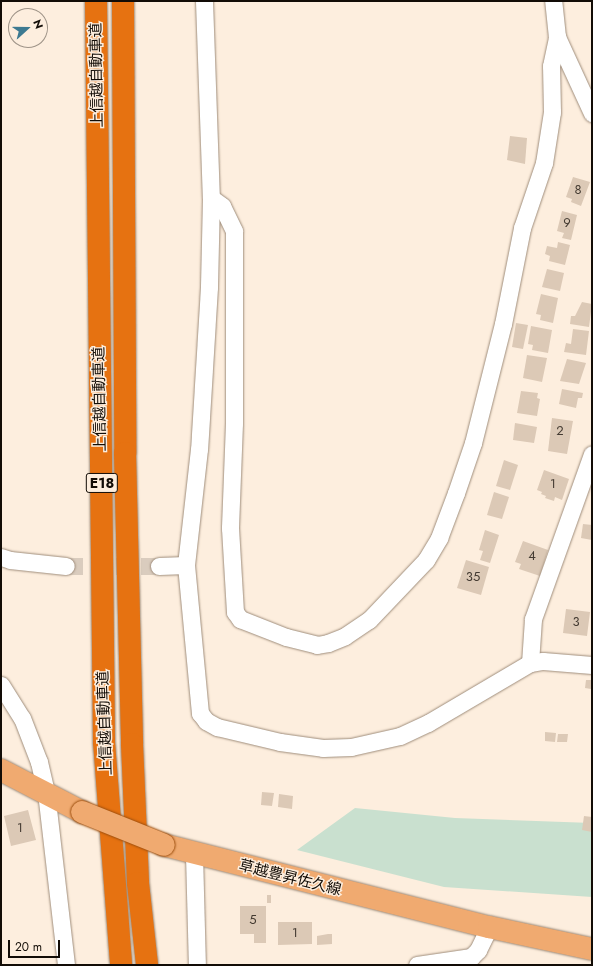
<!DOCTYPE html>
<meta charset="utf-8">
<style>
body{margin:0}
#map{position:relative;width:593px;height:966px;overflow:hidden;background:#fdeede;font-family:Jost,"Noto Sans JP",sans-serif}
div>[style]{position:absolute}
.green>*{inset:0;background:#c9e0cf}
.building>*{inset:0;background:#dcc9b6}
.minor-tunnel>*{height:17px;margin-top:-8.5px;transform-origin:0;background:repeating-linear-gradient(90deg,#daccbe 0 17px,transparent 0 25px)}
.roads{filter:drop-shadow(0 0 1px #9f8d7b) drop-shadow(0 0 1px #9f8d7b)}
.minor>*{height:17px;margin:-8.5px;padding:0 8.5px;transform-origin:8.5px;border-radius:8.5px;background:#fff}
.major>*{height:22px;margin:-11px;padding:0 11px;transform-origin:11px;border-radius:11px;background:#f0aa70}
.highway>*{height:22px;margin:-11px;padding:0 11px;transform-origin:11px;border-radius:11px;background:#e67211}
.bridges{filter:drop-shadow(0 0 1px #9c4e0d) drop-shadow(0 0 1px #9c4e0d)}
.major-bridge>*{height:22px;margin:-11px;padding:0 11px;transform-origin:11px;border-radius:11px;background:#f0aa70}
span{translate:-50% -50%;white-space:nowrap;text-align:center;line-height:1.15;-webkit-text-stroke:3px #fdeede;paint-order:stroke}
.number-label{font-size:13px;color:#443b32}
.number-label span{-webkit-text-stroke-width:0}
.shield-label span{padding:1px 3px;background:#fdeede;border:1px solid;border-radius:3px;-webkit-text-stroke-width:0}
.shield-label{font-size:14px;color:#120c06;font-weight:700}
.street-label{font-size:15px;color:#120c06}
.frame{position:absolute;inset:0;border:2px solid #120c06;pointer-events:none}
.north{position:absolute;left:8px;top:8px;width:40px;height:40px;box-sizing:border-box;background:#fdeede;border:1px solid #9f9488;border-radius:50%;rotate:69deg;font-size:11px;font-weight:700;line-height:16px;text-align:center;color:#120c06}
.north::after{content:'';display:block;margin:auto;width:14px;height:18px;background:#3d7a91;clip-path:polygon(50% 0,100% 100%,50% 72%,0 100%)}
.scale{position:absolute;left:8px;top:940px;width:52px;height:18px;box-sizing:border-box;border:2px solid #120c06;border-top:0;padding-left:5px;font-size:12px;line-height:14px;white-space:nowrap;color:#120c06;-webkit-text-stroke:3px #fdeede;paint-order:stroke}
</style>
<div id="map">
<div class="green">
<i style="clip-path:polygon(355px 808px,455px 818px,592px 823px,592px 897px,444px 887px,297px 850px)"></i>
</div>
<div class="building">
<i style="clip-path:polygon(510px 136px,527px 138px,525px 164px,507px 160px)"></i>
<i style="clip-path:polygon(573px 177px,590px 182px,581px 206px,571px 202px,572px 199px,566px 197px)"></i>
<i style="clip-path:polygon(562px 211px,577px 215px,571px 240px,562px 238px,564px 233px,557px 231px)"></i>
<i style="clip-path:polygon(558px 242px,570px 245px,565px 265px,549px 261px,550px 256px,545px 254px,547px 246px,557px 248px)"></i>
<i style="clip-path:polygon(547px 269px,564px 273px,560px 291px,542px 287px)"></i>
<i style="clip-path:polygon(541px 294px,558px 298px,553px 323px,540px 320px,541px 315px,536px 314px)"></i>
<i style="clip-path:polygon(582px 302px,592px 304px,589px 327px,570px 324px,571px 316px,575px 316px)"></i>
<i style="clip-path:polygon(516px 323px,528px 325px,523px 349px,512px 347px)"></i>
<i style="clip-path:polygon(531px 326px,552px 330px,548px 353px,532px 350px,533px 345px,528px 344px)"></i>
<i style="clip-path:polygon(573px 329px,589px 331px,586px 355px,564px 352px,566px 343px,571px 344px)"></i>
<i style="clip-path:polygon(527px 355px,547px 358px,542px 382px,523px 378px)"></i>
<i style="clip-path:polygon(567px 359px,586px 363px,579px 384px,560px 381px)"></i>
<i style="clip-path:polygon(562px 389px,583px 393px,582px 398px,578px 398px,576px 408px,559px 404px)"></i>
<i style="clip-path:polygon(521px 391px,538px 393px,537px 398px,540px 399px,537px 416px,517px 413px)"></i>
<i style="clip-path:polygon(552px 418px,573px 421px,567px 454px,548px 451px)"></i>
<i style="clip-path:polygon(515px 423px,537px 427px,534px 443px,513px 440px)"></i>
<i style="clip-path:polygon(504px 460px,518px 465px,510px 490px,496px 486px)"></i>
<i style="clip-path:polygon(544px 470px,569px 479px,562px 500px,555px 497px,554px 501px,545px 498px,546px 496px,541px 494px,542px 492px,537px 490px)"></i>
<i style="clip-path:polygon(494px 492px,509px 497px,502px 519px,487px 515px)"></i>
<i style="clip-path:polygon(583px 524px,592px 525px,592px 540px,581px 538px)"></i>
<i style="clip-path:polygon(485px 530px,499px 535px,490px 563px,480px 560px,483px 551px,479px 550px)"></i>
<i style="clip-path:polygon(523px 541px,548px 550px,540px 576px,519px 569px,521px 564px,515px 562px)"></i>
<i style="clip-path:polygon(466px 560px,489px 567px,481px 595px,457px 588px)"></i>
<i style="clip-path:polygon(566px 609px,590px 612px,587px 636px,563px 633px)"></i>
<i style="clip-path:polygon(586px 680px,592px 680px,591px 689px,585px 688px)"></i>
<i style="clip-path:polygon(545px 732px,556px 733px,555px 742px,545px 741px)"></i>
<i style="clip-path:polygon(558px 734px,568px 734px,567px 742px,557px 742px)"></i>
<i style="clip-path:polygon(262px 792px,274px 793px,272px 806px,261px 805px)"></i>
<i style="clip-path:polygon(279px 794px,293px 796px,292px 809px,278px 807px)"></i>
<i style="clip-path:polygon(28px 810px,36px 840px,11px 846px,4px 816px)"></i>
<i style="clip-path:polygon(584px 816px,592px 817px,592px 832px,582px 830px)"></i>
<i style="clip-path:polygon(267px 895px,271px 895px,271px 903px,267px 903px)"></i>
<i style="clip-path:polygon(240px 906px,266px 906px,266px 943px,254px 943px,254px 934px,240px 934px)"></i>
<i style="clip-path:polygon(278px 922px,312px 922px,312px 944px,278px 945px)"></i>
<i style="clip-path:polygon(328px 934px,332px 934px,332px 944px,317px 945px,317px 936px)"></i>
</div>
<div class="minor-tunnel">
<i style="left:66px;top:566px;width:93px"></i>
</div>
<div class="roads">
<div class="minor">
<i style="left:204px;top:1px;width:197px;rotate:88deg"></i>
<i style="left:211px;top:198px;width:89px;rotate:91.3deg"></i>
<i style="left:209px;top:287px;width:162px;rotate:93.5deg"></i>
<i style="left:199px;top:449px;width:117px;rotate:96.4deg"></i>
<i style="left:186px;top:565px;width:149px;rotate:84.6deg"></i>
<i style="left:200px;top:713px;width:10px;rotate:53deg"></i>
<i style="left:206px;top:721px;width:13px;rotate:29deg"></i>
<i style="left:217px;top:727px;width:65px;rotate:13.4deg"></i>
<i style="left:280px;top:742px;width:43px;rotate:7.9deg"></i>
<i style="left:323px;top:748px;width:28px;rotate:-2deg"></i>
<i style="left:351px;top:747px;width:50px;rotate:-12.7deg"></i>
<i style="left:400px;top:736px;width:31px;rotate:-25deg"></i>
<i style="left:428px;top:723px;width:118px;rotate:-30.5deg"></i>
<i style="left:530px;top:663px;width:13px;rotate:-9deg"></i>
<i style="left:543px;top:661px;width:49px;rotate:4.7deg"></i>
<i style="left:557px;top:37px;width:84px;rotate:65.3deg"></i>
<i style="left:211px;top:198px;width:14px;rotate:36deg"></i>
<i style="left:222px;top:206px;width:28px;rotate:64deg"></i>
<i style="left:234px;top:231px;width:192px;rotate:90deg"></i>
<i style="left:234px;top:423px;width:105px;rotate:92.2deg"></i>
<i style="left:230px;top:528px;width:84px;rotate:86.6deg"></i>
<i style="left:235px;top:612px;width:9px;rotate:54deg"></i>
<i style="left:240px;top:619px;width:49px;rotate:21.4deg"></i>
<i style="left:286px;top:637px;width:32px;rotate:14deg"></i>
<i style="left:317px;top:645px;width:11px;rotate:-10deg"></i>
<i style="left:328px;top:643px;width:18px;rotate:-22deg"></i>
<i style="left:345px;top:636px;width:29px;rotate:-34deg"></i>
<i style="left:369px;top:620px;width:83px;rotate:-46.5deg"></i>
<i style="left:426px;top:560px;width:26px;rotate:-59deg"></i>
<i style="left:439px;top:538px;width:48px;rotate:-69.3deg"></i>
<i style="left:456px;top:493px;width:53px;rotate:-71.2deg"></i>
<i style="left:473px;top:443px;width:123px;rotate:-75.9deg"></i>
<i style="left:503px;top:324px;width:98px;rotate:-78.8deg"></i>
<i style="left:522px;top:228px;width:69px;rotate:-71.3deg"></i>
<i style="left:544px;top:163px;width:52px;rotate:-81.1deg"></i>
<i style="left:552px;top:112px;width:46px;rotate:-91.2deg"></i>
<i style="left:551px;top:66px;width:30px;rotate:-78deg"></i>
<i style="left:557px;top:37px;width:36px;rotate:-96deg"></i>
<i style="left:1px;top:557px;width:9px;rotate:18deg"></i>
<i style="left:10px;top:560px;width:56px;rotate:6.1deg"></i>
<i style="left:159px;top:566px;width:27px;rotate:-2deg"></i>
<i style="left:530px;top:663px;width:44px;rotate:-86.1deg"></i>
<i style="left:533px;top:619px;width:175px;rotate:-70.3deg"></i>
<i style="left:1px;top:685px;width:39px;rotate:58deg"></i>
<i style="left:22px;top:718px;width:47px;rotate:68.9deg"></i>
<i style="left:39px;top:762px;width:31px;rotate:77deg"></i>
<i style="left:46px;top:792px;width:174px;rotate:83.4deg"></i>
<i style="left:194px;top:854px;width:111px;rotate:88.5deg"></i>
<i style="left:417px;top:965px;width:55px;rotate:-8.4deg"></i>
<i style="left:471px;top:957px;width:10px;rotate:-45deg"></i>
<i style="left:478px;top:950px;width:25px;rotate:-64deg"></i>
</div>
<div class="major">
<i style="left:1px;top:770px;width:91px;rotate:27.4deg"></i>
<i style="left:164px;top:845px;width:335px;rotate:14.2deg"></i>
<i style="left:489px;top:927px;width:105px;rotate:12.1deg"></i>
</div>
<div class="highway">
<i style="left:96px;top:1px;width:741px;rotate:89.38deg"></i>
<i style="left:104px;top:742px;width:224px;rotate:85.6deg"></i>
<i style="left:123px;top:1px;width:452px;rotate:89.7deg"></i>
<i style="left:125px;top:453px;width:291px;rotate:88.6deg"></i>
<i style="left:132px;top:744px;width:139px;rotate:87.5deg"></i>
<i style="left:138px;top:883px;width:82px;rotate:83.7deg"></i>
</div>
</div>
<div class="bridges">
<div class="major-bridge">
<i style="left:82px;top:812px;width:88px;rotate:21.9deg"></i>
</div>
</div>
<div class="number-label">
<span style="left:578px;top:190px">8</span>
<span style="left:567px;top:223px">9</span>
<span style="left:560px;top:431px">2</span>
<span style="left:553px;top:484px">1</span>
<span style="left:532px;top:556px">4</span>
<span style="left:473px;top:577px">35</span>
<span style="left:576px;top:622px">3</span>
<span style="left:20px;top:828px">1</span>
<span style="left:253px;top:920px">5</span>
<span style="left:295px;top:933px">1</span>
</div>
<div class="shield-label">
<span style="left:102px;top:483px">E18</span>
</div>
<div class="street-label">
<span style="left:97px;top:75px;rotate:-91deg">上信越自動車道</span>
<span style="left:100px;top:399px;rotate:-91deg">上信越自動車道</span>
<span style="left:105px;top:723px;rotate:-92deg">上信越自動車道</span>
<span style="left:290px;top:878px;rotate:14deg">草越豊昇佐久線</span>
</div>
<div class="frame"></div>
<div class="north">N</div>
<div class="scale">20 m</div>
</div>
